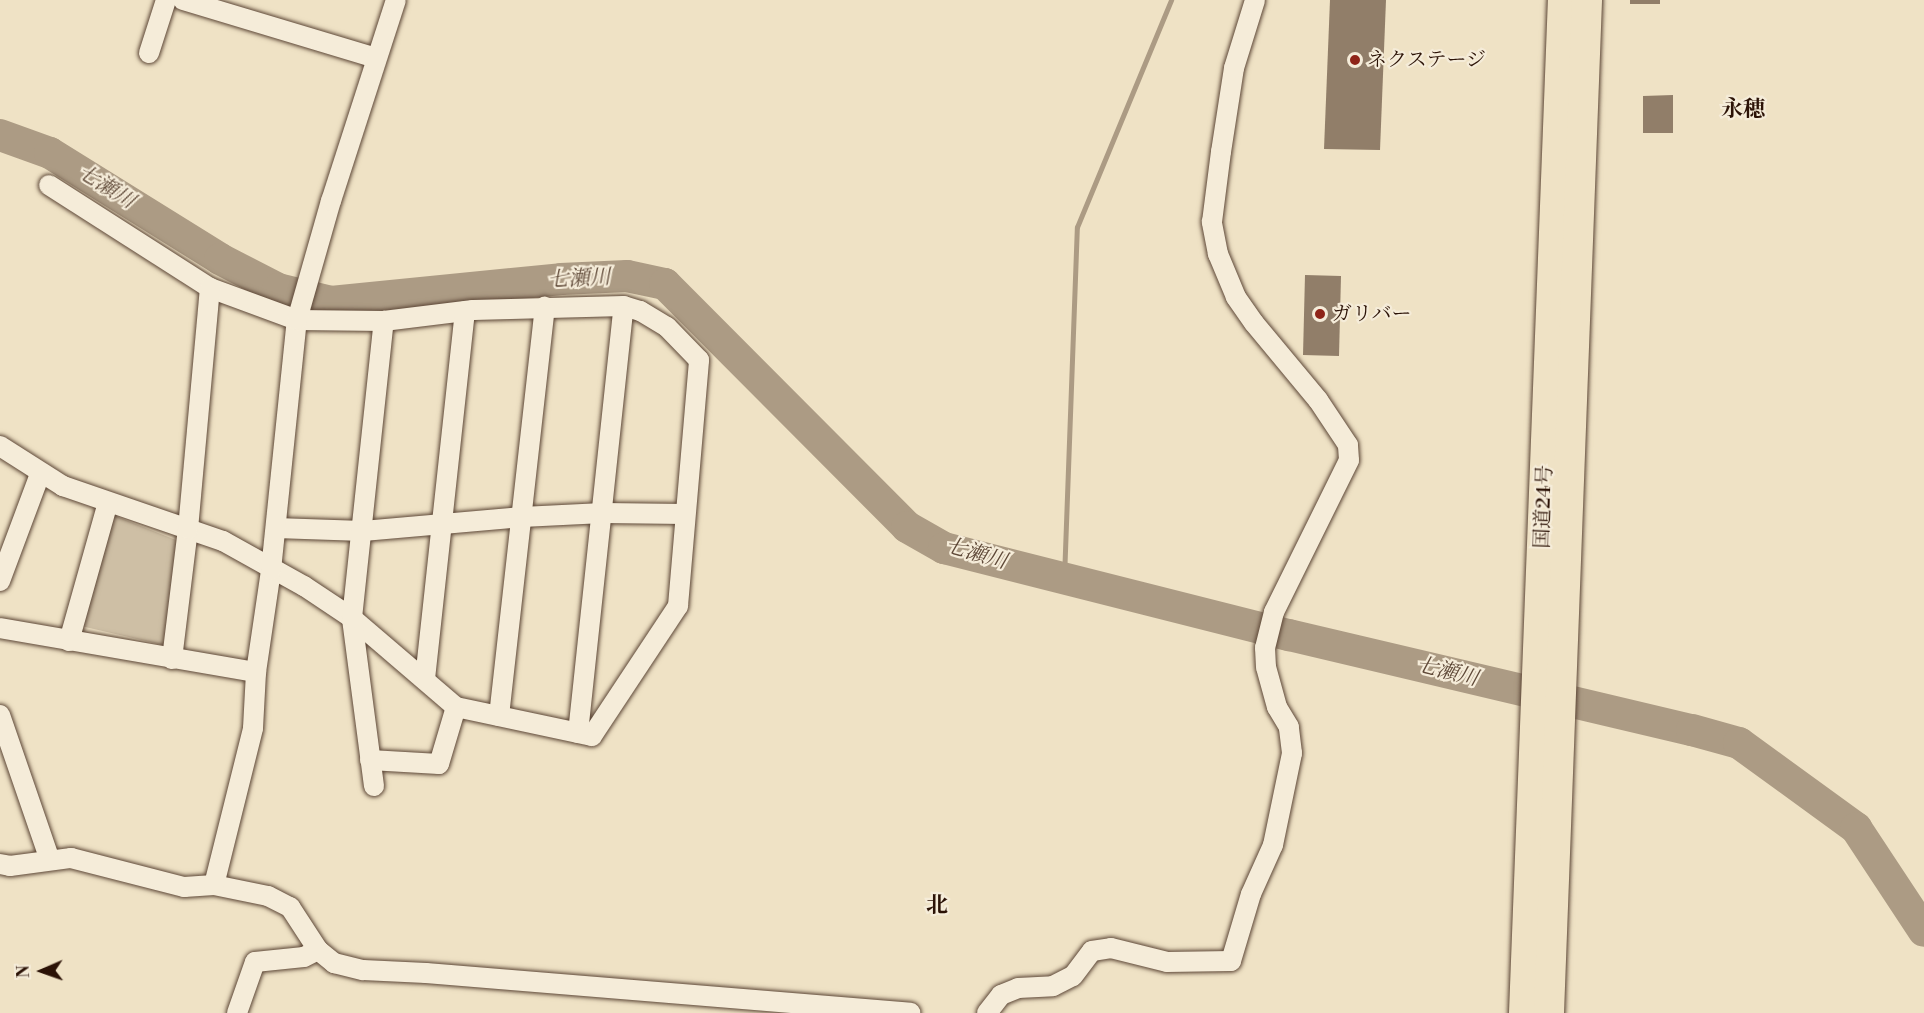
<!DOCTYPE html>
<meta charset="utf-8">
<style>
body{margin:0}
#map{position:relative;width:1924px;height:1013px;overflow:hidden;background:#efe2c5;font-family:"Libre Bodoni","Noto Serif JP",serif}
div>[style]{position:absolute}
.green>*{inset:0;background:#cebfa5}
.stream>*{height:5px;margin:-2.5px;padding:0 2.5px;transform-origin:2.5px;border-radius:2.5px;background:#ac9b84}
.river>*{height:32px;margin:-16px;padding:0 16px;transform-origin:16px;border-radius:16px;background:#ac9b84}
.building>*{inset:0;background:#917e69}
.roads{filter:drop-shadow(0 0 2px #5c4636) drop-shadow(0 0 2px #5c4636)}
.minor>*{height:20px;margin:-10px;padding:0 10px;transform-origin:10px;border-radius:10px;background:#f5ecd9}
.highway>*{height:30px;margin:-15px;padding:0 15px;transform-origin:15px;border-radius:15px;background:#efe2c5}
.dots>*{width:16px;height:16px;translate:-50% -50%;box-sizing:border-box;border:3px solid #f5ecd9;border-radius:50%}
span{translate:-50% -50%;white-space:nowrap;text-align:center;line-height:1.15;-webkit-text-stroke:4.5px #f5ecd9;paint-order:stroke}
.poi-label{font-size:20px;color:#2b1206}
.left{translate:0 -50%;text-align:left}
.street-label{font-size:20px;color:#2b1206}
.water-label{font-size:21px;color:#5f4938;font-style:italic}
.quarter-label{font-size:22px;color:#2b1206;font-weight:700}
.north{position:absolute;left:12px;top:941px;width:60px;height:60px;-webkit-text-stroke:4px #f5ecd9;paint-order:stroke;rotate:268deg;font-size:16px;font-weight:700;line-height:24px;text-align:center;color:#2b1206}
.north::after{content:'';display:block;margin:auto;width:21px;height:27px;background:#2b1206;clip-path:polygon(50% 0,100% 100%,50% 72%,0 100%)}
</style>
<div id="map">
<div class="green">
<i style="clip-path:polygon(113px 515px,181px 542px,163px 645px,81px 626px)"></i>
</div>
<div class="stream">
<i style="left:1064px;top:578px;width:351px;rotate:-87.9deg"></i>
<i style="left:1077px;top:227px;width:246px;rotate:-67.5deg"></i>
</div>
<div class="river">
<i style="left:0;top:135px;width:53px;rotate:19.8deg"></i>
<i style="left:50px;top:153px;width:200px;rotate:31.9deg"></i>
<i style="left:220px;top:259px;width:65px;rotate:27.3deg"></i>
<i style="left:278px;top:289px;width:55px;rotate:13.8deg"></i>
<i style="left:331px;top:302px;width:231px;rotate:-5.7deg"></i>
<i style="left:561px;top:279px;width:66px;rotate:-2.6deg"></i>
<i style="left:627px;top:276px;width:39px;rotate:12deg"></i>
<i style="left:665px;top:284px;width:343px;rotate:45.1deg"></i>
<i style="left:907px;top:527px;width:43px;rotate:29.6deg"></i>
<i style="left:944px;top:548px;width:356px;rotate:14.2deg"></i>
<i style="left:1289px;top:635px;width:414px;rotate:13.3deg"></i>
<i style="left:1692px;top:730px;width:49px;rotate:15.5deg"></i>
<i style="left:1739px;top:743px;width:145px;rotate:36deg"></i>
<i style="left:1856px;top:828px;width:123px;rotate:56.6deg"></i>
</div>
<div class="building">
<i style="clip-path:polygon(1330px 0,1386px 0,1380px 150px,1324px 149px)"></i>
<i style="clip-path:polygon(1630px 0,1660px 0,1660px 4px,1630px 4px)"></i>
<i style="clip-path:polygon(1673px 95px,1673px 133px,1643px 133px,1643px 96px)"></i>
<i style="clip-path:polygon(1305px 275px,1341px 276px,1339px 356px,1303px 355px)"></i>
</div>
<div class="roads">
<div class="minor">
<i style="left:183px;top:0;width:202px;rotate:16.7deg"></i>
<i style="left:149px;top:53px;width:56px;rotate:-72.2deg"></i>
<i style="left:0;top:446px;width:75px;rotate:32.4deg"></i>
<i style="left:63px;top:486px;width:169px;rotate:19deg"></i>
<i style="left:223px;top:541px;width:93px;rotate:29.1deg"></i>
<i style="left:304px;top:586px;width:58px;rotate:33.7deg"></i>
<i style="left:352px;top:618px;width:137px;rotate:40.6deg"></i>
<i style="left:456px;top:707px;width:139px;rotate:12deg"></i>
<i style="left:592px;top:736px;width:156px;rotate:-56.5deg"></i>
<i style="left:678px;top:606px;width:247px;rotate:-85.1deg"></i>
<i style="left:699px;top:360px;width:46px;rotate:-134.1deg"></i>
<i style="left:667px;top:327px;width:31px;rotate:-149deg"></i>
<i style="left:640px;top:311px;width:17px;rotate:-163deg"></i>
<i style="left:624px;top:306px;width:151px;rotate:178.5deg"></i>
<i style="left:473px;top:310px;width:90px;rotate:173deg"></i>
<i style="left:384px;top:321px;width:87px;rotate:-179.3deg"></i>
<i style="left:297px;top:320px;width:93px;rotate:-159.8deg"></i>
<i style="left:210px;top:288px;width:191px;rotate:-147.4deg"></i>
<i style="left:276px;top:528px;width:87px;rotate:2deg"></i>
<i style="left:363px;top:531px;width:160px;rotate:-5deg"></i>
<i style="left:522px;top:517px;width:81px;rotate:-2.8deg"></i>
<i style="left:603px;top:513px;width:82px;rotate:0.7deg"></i>
<i style="left:0;top:581px;width:114px;rotate:-69.5deg"></i>
<i style="left:0;top:628px;width:260px;rotate:9.8deg"></i>
<i style="left:69px;top:641px;width:144px;rotate:-74.3deg"></i>
<i style="left:172px;top:659px;width:131px;rotate:-83deg"></i>
<i style="left:188px;top:529px;width:242px;rotate:-84.8deg"></i>
<i style="left:425px;top:679px;width:370px;rotate:-83.8deg"></i>
<i style="left:0;top:715px;width:153px;rotate:71deg"></i>
<i style="left:499px;top:716px;width:412px;rotate:-83.6deg"></i>
<i style="left:578px;top:733px;width:429px;rotate:-83.9deg"></i>
<i style="left:370px;top:760px;width:69px;rotate:3.3deg"></i>
<i style="left:439px;top:764px;width:59px;rotate:-73.4deg"></i>
<i style="left:374px;top:786px;width:169px;rotate:-97.5deg"></i>
<i style="left:352px;top:618px;width:299px;rotate:-83.9deg"></i>
<i style="left:0;top:864px;width:10px;rotate:11deg"></i>
<i style="left:10px;top:866px;width:62px;rotate:-7.5deg"></i>
<i style="left:71px;top:858px;width:117px;rotate:14.4deg"></i>
<i style="left:184px;top:887px;width:30px;rotate:-4deg"></i>
<i style="left:214px;top:885px;width:55px;rotate:11.5deg"></i>
<i style="left:268px;top:896px;width:25px;rotate:27deg"></i>
<i style="left:290px;top:907px;width:51px;rotate:56.9deg"></i>
<i style="left:318px;top:950px;width:21px;rotate:39deg"></i>
<i style="left:334px;top:963px;width:30px;rotate:14deg"></i>
<i style="left:363px;top:970px;width:63px;rotate:2.7deg"></i>
<i style="left:426px;top:973px;width:486px;rotate:4.7deg"></i>
<i style="left:214px;top:885px;width:162px;rotate:-76deg"></i>
<i style="left:253px;top:728px;width:56px;rotate:-86.9deg"></i>
<i style="left:256px;top:672px;width:103px;rotate:-81.6deg"></i>
<i style="left:271px;top:570px;width:251px;rotate:-84.1deg"></i>
<i style="left:297px;top:320px;width:124px;rotate:-74.1deg"></i>
<i style="left:331px;top:201px;width:211px;rotate:-72.1deg"></i>
<i style="left:237px;top:1013px;width:54px;rotate:-70.6deg"></i>
<i style="left:255px;top:962px;width:49px;rotate:-5.8deg"></i>
<i style="left:304px;top:957px;width:16px;rotate:-27deg"></i>
<i style="left:987px;top:1013px;width:23px;rotate:-52deg"></i>
<i style="left:1001px;top:995px;width:18px;rotate:-22deg"></i>
<i style="left:1018px;top:988px;width:35px;rotate:-3deg"></i>
<i style="left:1053px;top:986px;width:22px;rotate:-27deg"></i>
<i style="left:1073px;top:976px;width:31px;rotate:-53deg"></i>
<i style="left:1092px;top:951px;width:19px;rotate:-9deg"></i>
<i style="left:1111px;top:948px;width:58px;rotate:14deg"></i>
<i style="left:1167px;top:962px;width:64px;rotate:-0.9deg"></i>
<i style="left:1231px;top:961px;width:70px;rotate:-73.4deg"></i>
<i style="left:1251px;top:894px;width:54px;rotate:-65.8deg"></i>
<i style="left:1273px;top:845px;width:94px;rotate:-78.3deg"></i>
<i style="left:1292px;top:753px;width:26px;rotate:-97deg"></i>
<i style="left:1289px;top:727px;width:23px;rotate:-121deg"></i>
<i style="left:1277px;top:707px;width:41px;rotate:-105.4deg"></i>
<i style="left:1266px;top:667px;width:19px;rotate:-93deg"></i>
<i style="left:1265px;top:648px;width:37px;rotate:-76deg"></i>
<i style="left:1274px;top:612px;width:169px;rotate:-63.7deg"></i>
<i style="left:1349px;top:460px;width:15px;rotate:-94deg"></i>
<i style="left:1348px;top:445px;width:54px;rotate:-123.7deg"></i>
<i style="left:1318px;top:400px;width:100px;rotate:-129.7deg"></i>
<i style="left:1254px;top:323px;width:32px;rotate:-125deg"></i>
<i style="left:1236px;top:297px;width:47px;rotate:-112.7deg"></i>
<i style="left:1218px;top:254px;width:33px;rotate:-101deg"></i>
<i style="left:1212px;top:222px;width:71px;rotate:-82.7deg"></i>
<i style="left:1221px;top:152px;width:85px;rotate:-81.2deg"></i>
<i style="left:1234px;top:68px;width:71px;rotate:-72.8deg"></i>
</div>
<div class="highway">
<i style="left:1524px;top:1013px;width:1014px;rotate:-87.8deg"></i>
<i style="left:1549px;top:1013px;width:1014px;rotate:-87.85deg"></i>
</div>
</div>
<div class="dots">
<i style="left:1355px;top:60px;background:#8f2418"></i>
<i style="left:1320px;top:314px;background:#8f2418"></i>
</div>
<div class="poi-label">
<span class="left" style="left:1367px;top:60px">ネクステージ</span>
<span class="left" style="left:1332px;top:314px">ガリバー</span>
</div>
<div class="street-label">
<span style="left:1544px;top:507px;rotate:-88deg">国道24号</span>
</div>
<div class="water-label">
<span style="left:106px;top:187px;rotate:32deg">七瀬川</span>
<span style="left:579px;top:279px;rotate:-3deg">七瀬川</span>
<span style="left:976px;top:554px;rotate:16deg">七瀬川</span>
<span style="left:1447px;top:672px;rotate:14deg">七瀬川</span>
</div>
<div class="quarter-label">
<span style="left:1743px;top:110px">永穂</span>
<span style="left:937px;top:906px">北</span>
</div>
<div class="north">N</div>
</div>
